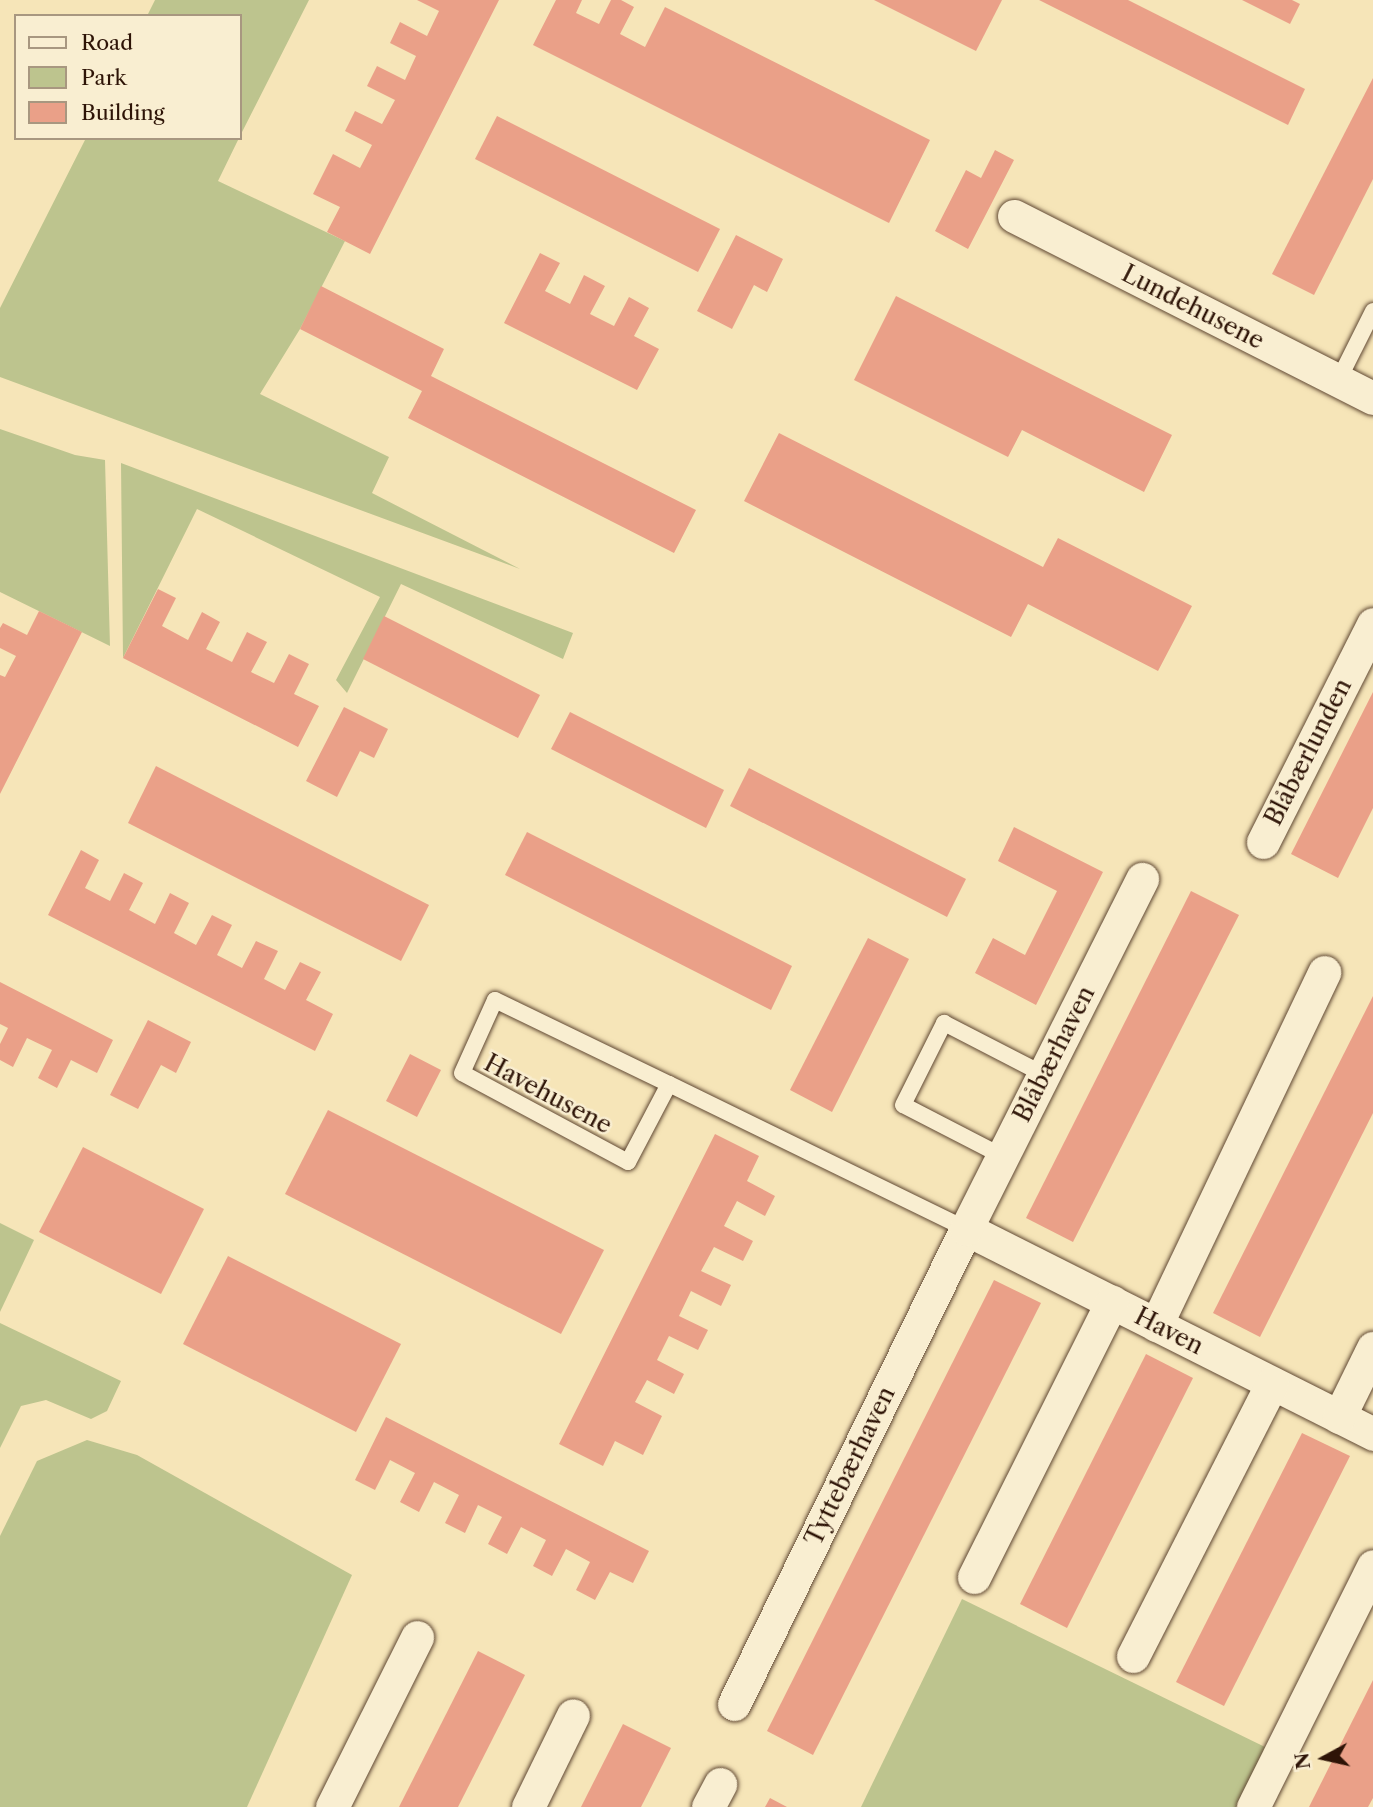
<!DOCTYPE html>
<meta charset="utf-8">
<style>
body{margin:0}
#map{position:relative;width:1373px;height:1807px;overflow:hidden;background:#f6e5b8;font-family:"Libre Caslon Text",serif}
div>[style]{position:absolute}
.green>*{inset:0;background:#bdc48e}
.building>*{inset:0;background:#eaa088}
.roads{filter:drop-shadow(0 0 2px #604833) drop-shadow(0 0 2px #604833)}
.service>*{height:16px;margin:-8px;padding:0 8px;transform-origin:8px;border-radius:8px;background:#f9eed1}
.minor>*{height:33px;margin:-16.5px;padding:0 16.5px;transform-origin:16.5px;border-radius:16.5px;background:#f9eed1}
span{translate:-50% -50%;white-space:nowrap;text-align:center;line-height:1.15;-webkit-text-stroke:5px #f9eed1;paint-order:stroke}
.street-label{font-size:24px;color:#2e1407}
.legend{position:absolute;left:14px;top:14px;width:228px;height:126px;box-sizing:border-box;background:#f9eed1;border:2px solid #a89780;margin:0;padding:9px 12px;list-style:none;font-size:21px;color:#2e1407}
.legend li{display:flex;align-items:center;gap:14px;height:35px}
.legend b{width:35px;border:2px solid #a89780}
.north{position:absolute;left:1289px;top:1723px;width:70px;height:70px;-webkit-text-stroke:5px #f9eed1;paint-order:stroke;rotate:262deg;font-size:19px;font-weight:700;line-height:28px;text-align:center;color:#2e1407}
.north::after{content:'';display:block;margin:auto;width:24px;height:32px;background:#2e1407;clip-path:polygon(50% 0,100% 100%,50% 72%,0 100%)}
</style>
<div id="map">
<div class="green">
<i style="clip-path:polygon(155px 0,309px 0,240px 136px,240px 16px,147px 16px)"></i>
<i style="clip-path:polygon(86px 138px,239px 138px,218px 181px,345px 241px,300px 329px,260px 394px,389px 457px,372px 493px,520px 569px,0 377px,0 308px)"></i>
<i style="clip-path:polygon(0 429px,75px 455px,105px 460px,110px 646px,0 592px)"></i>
<i style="clip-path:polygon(121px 463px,573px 633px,563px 659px,401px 584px,347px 693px,336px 680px,380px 597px,197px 509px,123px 658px)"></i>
<i style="clip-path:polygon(0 1223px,34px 1240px,0 1312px)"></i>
<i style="clip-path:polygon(0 1323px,121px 1381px,107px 1411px,91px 1419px,46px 1400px,21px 1406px,0 1448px)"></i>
<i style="clip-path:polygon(87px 1440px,137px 1455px,352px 1575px,247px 1807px,0 1807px,0 1536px,37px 1461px)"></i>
<i style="clip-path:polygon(962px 1599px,1265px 1747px,1236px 1807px,861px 1807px)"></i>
</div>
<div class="building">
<i style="clip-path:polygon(417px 0,499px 0,370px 254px,327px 232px,340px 207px,313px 194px,333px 154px,360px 168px,372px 145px,345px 131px,355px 111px,382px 124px,395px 100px,367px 86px,377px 66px,405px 80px,416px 56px,390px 43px,400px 22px,427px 36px,439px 11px)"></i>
<i style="clip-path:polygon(556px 0,582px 0,576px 13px,599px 24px,611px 0,621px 0,634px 7px,620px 34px,645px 47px,665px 7px,930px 140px,889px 223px,533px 45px)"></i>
<i style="clip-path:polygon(874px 0,1002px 0,976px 51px)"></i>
<i style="clip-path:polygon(1039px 0,1128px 0,1305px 89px,1288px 125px)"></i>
<i style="clip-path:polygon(1242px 0,1292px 0,1300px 4px,1290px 24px)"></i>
<i style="clip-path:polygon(1373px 78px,1373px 179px,1314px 295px,1272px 274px)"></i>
<i style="clip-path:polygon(497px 116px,720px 229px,698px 272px,475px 159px)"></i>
<i style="clip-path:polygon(995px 150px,1014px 160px,968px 249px,935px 231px,966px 170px,981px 178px)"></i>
<i style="clip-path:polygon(736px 235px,783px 259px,767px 292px,754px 285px,732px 329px,697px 311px)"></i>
<i style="clip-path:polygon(540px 253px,560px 263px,545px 291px,570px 304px,584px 275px,605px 286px,590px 314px,614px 326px,629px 297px,649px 308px,634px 336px,659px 349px,637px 390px,504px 323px)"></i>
<i style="clip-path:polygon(321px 286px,444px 349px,431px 376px,696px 510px,674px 553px,408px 418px,422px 391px,300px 329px)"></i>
<i style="clip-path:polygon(896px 296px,1172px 435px,1144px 492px,1022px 430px,1008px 457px,854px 380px)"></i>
<i style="clip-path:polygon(779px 433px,1043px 567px,1058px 538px,1192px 606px,1158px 671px,1028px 604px,1011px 637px,744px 501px)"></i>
<i style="clip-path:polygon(158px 589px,176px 598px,162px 626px,188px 640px,202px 612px,220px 622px,206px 649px,232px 662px,247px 632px,267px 642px,251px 672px,274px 683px,289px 654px,309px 664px,294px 694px,319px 706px,298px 747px,123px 658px)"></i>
<i style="clip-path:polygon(39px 611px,82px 632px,0 794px,0 675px,5px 677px,16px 656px,0 648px,0 628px,3px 623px,27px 635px)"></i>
<i style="clip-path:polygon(384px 616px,540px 695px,518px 738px,363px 659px)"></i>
<i style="clip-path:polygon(1373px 692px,1373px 808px,1338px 878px,1291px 854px)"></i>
<i style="clip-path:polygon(344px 707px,388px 729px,374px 758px,360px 751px,337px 797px,306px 781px)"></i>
<i style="clip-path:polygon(570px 712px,724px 790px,706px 828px,551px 749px)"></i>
<i style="clip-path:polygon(156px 766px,429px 905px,401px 961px,128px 823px)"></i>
<i style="clip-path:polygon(749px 768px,966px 879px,947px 917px,730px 806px)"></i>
<i style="clip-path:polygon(1014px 827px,1103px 872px,1036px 1005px,975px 973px,993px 938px,1025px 955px,1057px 891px,998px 861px)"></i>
<i style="clip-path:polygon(527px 832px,792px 966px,771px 1010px,505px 875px)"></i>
<i style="clip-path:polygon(81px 850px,99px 860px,85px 888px,110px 901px,124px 873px,143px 883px,129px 910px,155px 924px,170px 893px,189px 903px,174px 933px,196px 945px,212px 915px,232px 925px,217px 955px,242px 968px,256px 941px,278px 951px,264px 979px,285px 990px,300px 962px,321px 972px,306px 1000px,333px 1014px,315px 1051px,48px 915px)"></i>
<i style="clip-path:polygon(1191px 891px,1239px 915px,1073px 1242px,1026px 1218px)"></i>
<i style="clip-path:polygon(868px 938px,909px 959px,832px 1112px,790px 1090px)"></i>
<i style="clip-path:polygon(0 982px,113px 1040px,97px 1073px,71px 1060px,57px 1088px,38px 1078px,52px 1050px,27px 1038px,13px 1067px,0 1060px,0 1044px,8px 1028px,0 1024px)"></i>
<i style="clip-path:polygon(1373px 996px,1373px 1113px,1260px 1337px,1213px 1313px)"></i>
<i style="clip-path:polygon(148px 1020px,191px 1042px,176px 1073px,161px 1065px,138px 1109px,110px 1095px)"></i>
<i style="clip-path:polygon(410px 1054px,441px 1070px,417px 1117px,386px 1101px)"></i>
<i style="clip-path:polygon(328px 1110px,604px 1250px,561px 1334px,285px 1194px)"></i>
<i style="clip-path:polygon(715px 1134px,759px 1156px,747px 1181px,775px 1196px,765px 1216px,737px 1201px,724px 1226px,753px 1241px,743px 1261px,714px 1247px,701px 1271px,731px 1285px,721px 1306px,691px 1291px,679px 1316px,708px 1330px,698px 1350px,669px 1336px,657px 1360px,684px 1374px,674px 1394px,647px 1380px,635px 1402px,662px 1416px,643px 1455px,615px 1441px,603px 1466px,559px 1444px)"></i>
<i style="clip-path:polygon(83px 1147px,204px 1209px,161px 1294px,39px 1232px)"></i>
<i style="clip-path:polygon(228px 1256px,401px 1344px,356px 1432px,183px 1344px)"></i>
<i style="clip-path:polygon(994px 1280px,1041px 1303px,813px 1755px,767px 1731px)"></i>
<i style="clip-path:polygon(1146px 1354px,1193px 1378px,1067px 1628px,1020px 1604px)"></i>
<i style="clip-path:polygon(386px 1417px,649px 1551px,633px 1583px,610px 1572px,595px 1600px,576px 1590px,590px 1562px,566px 1549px,552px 1576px,533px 1566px,546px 1540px,521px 1527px,507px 1554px,488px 1544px,502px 1517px,478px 1505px,465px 1533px,445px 1523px,459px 1495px,434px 1482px,419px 1512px,400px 1502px,415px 1473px,390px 1460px,375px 1490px,355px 1480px)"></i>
<i style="clip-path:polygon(1302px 1433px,1350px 1456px,1224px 1706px,1176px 1682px)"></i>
<i style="clip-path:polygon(478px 1651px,525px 1675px,458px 1807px,399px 1807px)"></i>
<i style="clip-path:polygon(1373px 1680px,1373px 1798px,1368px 1807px,1309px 1807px)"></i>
<i style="clip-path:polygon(623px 1724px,671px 1748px,641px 1807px,581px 1807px)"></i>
<i style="clip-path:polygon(770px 1798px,787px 1807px,765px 1807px)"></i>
</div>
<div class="roads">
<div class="service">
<i style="left:1339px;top:379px;width:76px;rotate:-63.4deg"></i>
<i style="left:669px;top:1084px;width:88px;rotate:117.7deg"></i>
<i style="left:628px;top:1162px;width:188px;rotate:-151.8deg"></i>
<i style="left:462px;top:1073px;width:80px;rotate:-65.7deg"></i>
<i style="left:495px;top:1000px;width:193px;rotate:25.8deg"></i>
<i style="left:669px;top:1084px;width:331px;rotate:26deg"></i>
<i style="left:1002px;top:1156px;width:111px;rotate:-152.7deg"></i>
<i style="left:903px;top:1105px;width:92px;rotate:-63.4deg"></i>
<i style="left:944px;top:1023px;width:111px;rotate:27.3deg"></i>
</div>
<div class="minor">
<i style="left:1014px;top:216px;width:402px;rotate:26.9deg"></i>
<i style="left:1263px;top:842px;width:244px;rotate:-63.2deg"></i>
<i style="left:966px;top:1229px;width:456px;rotate:26.7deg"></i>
<i style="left:1156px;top:1325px;width:391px;rotate:-64.5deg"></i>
<i style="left:1339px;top:1417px;width:77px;rotate:-63.8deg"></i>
<i style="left:974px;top:1577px;width:308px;rotate:-63.4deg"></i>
<i style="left:1133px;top:1656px;width:306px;rotate:-63deg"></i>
<i style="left:734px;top:1704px;width:529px;rotate:-63.97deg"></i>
<i style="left:966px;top:1229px;width:392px;rotate:-63.3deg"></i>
<i style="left:332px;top:1807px;width:190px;rotate:-63.4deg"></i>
<i style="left:528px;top:1807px;width:102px;rotate:-63.9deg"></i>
<i style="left:708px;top:1807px;width:26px;rotate:-62deg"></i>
<i style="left:1253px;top:1807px;width:269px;rotate:-63.5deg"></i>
</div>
</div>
<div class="street-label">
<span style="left:1193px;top:307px;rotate:27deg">Lundehusene</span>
<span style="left:1308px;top:752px;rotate:-63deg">Blåbærlunden</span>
<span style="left:1054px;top:1054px;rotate:-63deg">Blåbærhaven</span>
<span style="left:548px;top:1094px;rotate:28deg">Havehusene</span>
<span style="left:1169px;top:1331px;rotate:27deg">Haven</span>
<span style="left:850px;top:1466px;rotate:-64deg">Tyttebærhaven</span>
</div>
<ul class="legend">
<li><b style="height:9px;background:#f9eed1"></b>Road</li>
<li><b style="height:19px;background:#bdc48e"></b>Park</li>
<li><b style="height:19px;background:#eaa088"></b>Building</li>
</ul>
<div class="north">N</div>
</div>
